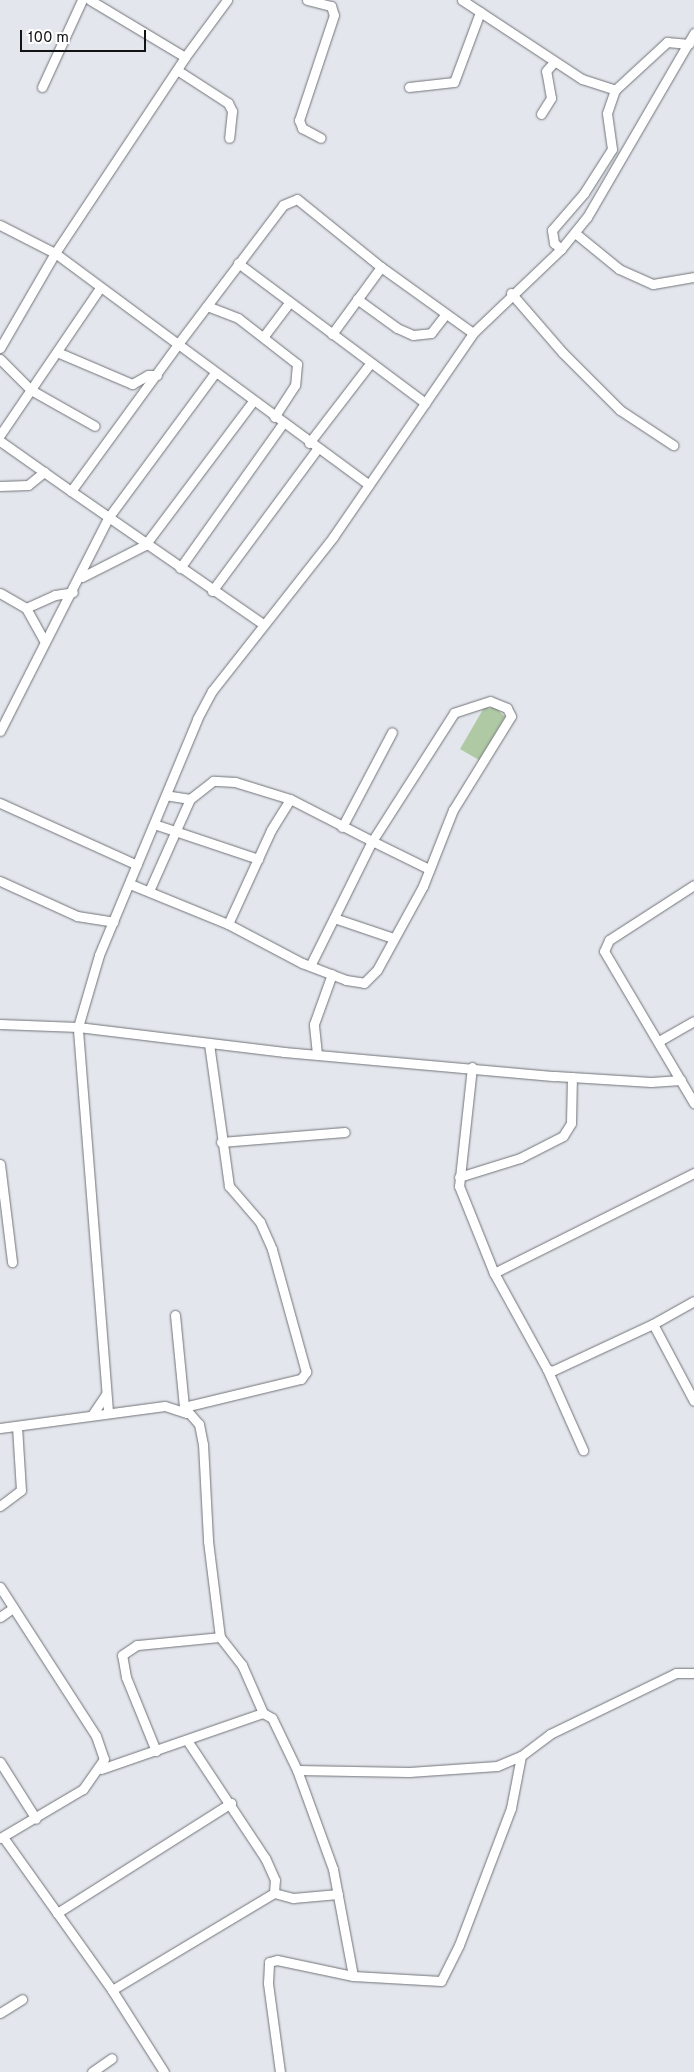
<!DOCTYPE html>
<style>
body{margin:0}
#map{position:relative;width:694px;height:2072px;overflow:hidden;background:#e3e6ec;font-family:Overpass,sans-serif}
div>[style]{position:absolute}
.green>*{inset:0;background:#aec9a3}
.roads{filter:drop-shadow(0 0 1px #707378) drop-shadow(0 0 1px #707378)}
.street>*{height:9px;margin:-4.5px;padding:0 4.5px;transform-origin:4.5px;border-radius:4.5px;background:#fff}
span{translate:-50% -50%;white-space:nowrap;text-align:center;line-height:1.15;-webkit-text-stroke:4px #fff;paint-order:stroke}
.scale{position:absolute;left:20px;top:30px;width:126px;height:22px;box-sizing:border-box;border:2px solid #121315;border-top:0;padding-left:6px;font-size:15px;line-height:18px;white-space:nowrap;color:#121315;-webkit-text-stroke:4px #fff;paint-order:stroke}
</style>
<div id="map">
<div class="green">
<i style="clip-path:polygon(493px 705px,505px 717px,479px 760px,460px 749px,485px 706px,490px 709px)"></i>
</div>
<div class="roads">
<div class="street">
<i style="left:307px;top:0;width:25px;rotate:14deg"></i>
<i style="left:331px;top:6px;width:9px;rotate:72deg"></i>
<i style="left:334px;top:15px;width:111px;rotate:108.4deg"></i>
<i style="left:299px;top:120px;width:9px;rotate:69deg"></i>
<i style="left:302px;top:128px;width:21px;rotate:28deg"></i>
<i style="left:462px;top:0;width:144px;rotate:33.4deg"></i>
<i style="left:582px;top:79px;width:35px;rotate:18deg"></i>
<i style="left:185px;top:57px;width:71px;rotate:-53.6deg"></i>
<i style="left:177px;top:70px;width:61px;rotate:32.9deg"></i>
<i style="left:228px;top:103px;width:9px;rotate:63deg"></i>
<i style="left:232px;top:111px;width:27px;rotate:96deg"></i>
<i style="left:42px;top:87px;width:96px;rotate:-65.3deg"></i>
<i style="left:409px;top:87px;width:45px;rotate:-6.3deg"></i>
<i style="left:454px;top:82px;width:75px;rotate:-69.6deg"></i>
<i style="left:541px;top:114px;width:19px;rotate:-58deg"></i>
<i style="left:551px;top:98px;width:27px;rotate:-100deg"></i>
<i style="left:546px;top:71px;width:12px;rotate:-48deg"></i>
<i style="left:0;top:225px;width:62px;rotate:27deg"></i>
<i style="left:55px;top:253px;width:153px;rotate:36.5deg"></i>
<i style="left:178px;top:344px;width:174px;rotate:-52.9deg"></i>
<i style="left:283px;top:205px;width:15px;rotate:-23deg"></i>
<i style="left:297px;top:199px;width:108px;rotate:39deg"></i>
<i style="left:381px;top:267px;width:113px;rotate:35.7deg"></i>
<i style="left:575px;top:233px;width:57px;rotate:39.3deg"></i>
<i style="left:619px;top:269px;width:37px;rotate:24deg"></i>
<i style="left:653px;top:284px;width:42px;rotate:-9.7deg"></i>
<i style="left:561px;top:249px;width:9px;rotate:-139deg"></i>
<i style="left:554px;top:243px;width:13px;rotate:-99deg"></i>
<i style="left:552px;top:230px;width:49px;rotate:-49.1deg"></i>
<i style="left:584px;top:193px;width:52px;rotate:-57.5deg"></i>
<i style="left:612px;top:149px;width:36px;rotate:-98deg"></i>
<i style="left:607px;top:113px;width:24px;rotate:-71deg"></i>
<i style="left:615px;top:90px;width:71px;rotate:-42.7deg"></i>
<i style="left:667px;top:42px;width:22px;rotate:5deg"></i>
<i style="left:238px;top:263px;width:234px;rotate:36.8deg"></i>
<i style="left:511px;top:293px;width:79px;rotate:49.1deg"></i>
<i style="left:563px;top:353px;width:81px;rotate:45deg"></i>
<i style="left:620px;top:410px;width:64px;rotate:33.4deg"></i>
<i style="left:357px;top:299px;width:49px;rotate:35.9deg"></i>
<i style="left:397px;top:328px;width:17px;rotate:24deg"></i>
<i style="left:413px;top:335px;width:18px;rotate:-6deg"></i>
<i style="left:431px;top:333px;width:24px;rotate:-52deg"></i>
<i style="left:207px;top:306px;width:33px;rotate:21deg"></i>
<i style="left:238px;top:318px;width:75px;rotate:37.9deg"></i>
<i style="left:297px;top:364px;width:21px;rotate:95deg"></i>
<i style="left:295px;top:385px;width:38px;rotate:123deg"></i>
<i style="left:332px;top:334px;width:83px;rotate:-53.8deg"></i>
<i style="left:264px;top:336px;width:41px;rotate:-52.9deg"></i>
<i style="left:0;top:348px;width:110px;rotate:-59.9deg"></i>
<i style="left:55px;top:253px;width:235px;rotate:-56.4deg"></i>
<i style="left:185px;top:57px;width:111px;rotate:-149deg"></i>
<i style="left:57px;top:352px;width:82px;rotate:23.1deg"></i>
<i style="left:132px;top:384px;width:18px;rotate:-29deg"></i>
<i style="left:148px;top:375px;width:9px"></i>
<i style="left:0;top:359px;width:44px;rotate:45deg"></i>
<i style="left:31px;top:390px;width:73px;rotate:29.4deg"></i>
<i style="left:0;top:435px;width:178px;rotate:-55.8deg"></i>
<i style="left:0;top:441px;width:87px;rotate:35.2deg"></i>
<i style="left:309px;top:443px;width:98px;rotate:-52.4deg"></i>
<i style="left:0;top:486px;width:28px;rotate:-2deg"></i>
<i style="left:28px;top:485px;width:21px;rotate:-39deg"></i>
<i style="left:180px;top:568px;width:178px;rotate:-54.6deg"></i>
<i style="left:82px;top:577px;width:71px;rotate:-26.9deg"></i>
<i style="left:145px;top:545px;width:180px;rotate:-53.1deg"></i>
<i style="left:212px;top:591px;width:177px;rotate:-53.5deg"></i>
<i style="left:0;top:593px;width:30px;rotate:30deg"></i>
<i style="left:26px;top:608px;width:39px;rotate:61deg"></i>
<i style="left:26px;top:608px;width:32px;rotate:-24deg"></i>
<i style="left:55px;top:595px;width:18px;rotate:-9deg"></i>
<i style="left:263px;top:624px;width:234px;rotate:-145.3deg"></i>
<i style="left:71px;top:491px;width:182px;rotate:-53.9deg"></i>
<i style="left:178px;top:344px;width:237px;rotate:36.4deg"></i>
<i style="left:0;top:731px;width:239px;rotate:-63.1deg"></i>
<i style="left:108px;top:518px;width:180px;rotate:-53.6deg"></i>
<i style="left:0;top:803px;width:150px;rotate:24.3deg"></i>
<i style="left:154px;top:824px;width:110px;rotate:18.6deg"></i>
<i style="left:342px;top:827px;width:107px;rotate:-62.2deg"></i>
<i style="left:0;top:881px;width:85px;rotate:24.4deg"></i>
<i style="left:77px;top:916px;width:37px;rotate:9deg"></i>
<i style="left:130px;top:884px;width:106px;rotate:22.2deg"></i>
<i style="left:228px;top:924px;width:84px;rotate:27.8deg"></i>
<i style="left:302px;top:963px;width:47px;rotate:21.1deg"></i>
<i style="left:346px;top:980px;width:18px;rotate:9deg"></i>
<i style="left:364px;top:983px;width:18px;rotate:-45deg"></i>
<i style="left:377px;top:970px;width:96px;rotate:-61.3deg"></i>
<i style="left:423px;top:886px;width:82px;rotate:-68.5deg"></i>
<i style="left:453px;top:810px;width:110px;rotate:-58.3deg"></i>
<i style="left:511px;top:716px;width:9px;rotate:-117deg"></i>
<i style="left:507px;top:708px;width:18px;rotate:-158deg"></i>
<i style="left:490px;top:701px;width:38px;rotate:162deg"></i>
<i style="left:454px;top:713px;width:152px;rotate:122.6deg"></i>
<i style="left:372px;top:841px;width:92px;rotate:-152.9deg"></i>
<i style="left:290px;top:799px;width:58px;rotate:-162.8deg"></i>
<i style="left:235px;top:782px;width:22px;rotate:-177deg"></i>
<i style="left:213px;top:781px;width:29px;rotate:142deg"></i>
<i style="left:190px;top:799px;width:24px;rotate:-171deg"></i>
<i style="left:694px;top:885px;width:101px;rotate:147.1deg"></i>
<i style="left:609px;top:940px;width:12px;rotate:114deg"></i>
<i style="left:604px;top:951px;width:177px;rotate:59.4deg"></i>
<i style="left:149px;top:891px;width:101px;rotate:-66deg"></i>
<i style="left:334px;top:918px;width:62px;rotate:18.7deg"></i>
<i style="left:228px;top:924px;width:103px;rotate:-65.4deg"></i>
<i style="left:271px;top:830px;width:36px;rotate:-58deg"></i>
<i style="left:310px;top:966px;width:140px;rotate:-63.6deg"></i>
<i style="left:372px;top:841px;width:64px;rotate:26.2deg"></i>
<i style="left:0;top:1024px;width:78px;rotate:2.2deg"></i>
<i style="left:78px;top:1027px;width:208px;rotate:6.9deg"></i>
<i style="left:284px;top:1052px;width:272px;rotate:5.1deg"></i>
<i style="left:555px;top:1076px;width:96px;rotate:3.6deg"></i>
<i style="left:651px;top:1082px;width:30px;rotate:-4deg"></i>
<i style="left:659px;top:1041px;width:40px;rotate:-29.7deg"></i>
<i style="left:317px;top:1054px;width:30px;rotate:-96deg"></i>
<i style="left:314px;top:1024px;width:53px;rotate:-70.2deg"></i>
<i style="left:472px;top:1067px;width:120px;rotate:96.2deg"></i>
<i style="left:459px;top:1186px;width:94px;rotate:68.1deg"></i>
<i style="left:494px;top:1273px;width:110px;rotate:61.1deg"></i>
<i style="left:547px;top:1369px;width:89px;rotate:66deg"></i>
<i style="left:221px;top:1142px;width:124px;rotate:-4.6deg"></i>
<i style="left:0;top:1164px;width:99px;rotate:83deg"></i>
<i style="left:459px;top:1177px;width:64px;rotate:-17.3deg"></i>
<i style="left:520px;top:1158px;width:48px;rotate:-27.1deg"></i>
<i style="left:563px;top:1136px;width:15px;rotate:-58deg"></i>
<i style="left:571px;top:1123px;width:46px;rotate:-88.8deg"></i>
<i style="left:494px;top:1273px;width:224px;rotate:-26.6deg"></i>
<i style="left:175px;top:1315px;width:92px;rotate:84.4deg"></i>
<i style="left:184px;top:1407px;width:23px;rotate:49deg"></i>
<i style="left:199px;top:1424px;width:20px;rotate:79deg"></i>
<i style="left:203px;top:1444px;width:97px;rotate:87deg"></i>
<i style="left:208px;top:1541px;width:97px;rotate:82.9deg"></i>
<i style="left:220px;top:1637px;width:36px;rotate:52deg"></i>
<i style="left:242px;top:1665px;width:52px;rotate:66.4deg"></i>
<i style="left:653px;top:1324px;width:87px;rotate:62deg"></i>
<i style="left:547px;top:1369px;width:5px;rotate:22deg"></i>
<i style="left:552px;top:1371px;width:111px;rotate:-25deg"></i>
<i style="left:653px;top:1324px;width:47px;rotate:-29.3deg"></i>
<i style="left:184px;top:1407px;width:120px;rotate:-13.5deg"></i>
<i style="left:301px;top:1379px;width:9px;rotate:-54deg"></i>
<i style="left:306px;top:1372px;width:128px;rotate:-105.5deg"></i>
<i style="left:272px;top:1249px;width:30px;rotate:-114deg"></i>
<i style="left:260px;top:1222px;width:48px;rotate:-130.7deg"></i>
<i style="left:229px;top:1186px;width:144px;rotate:-98deg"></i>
<i style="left:108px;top:1411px;width:385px;rotate:-94.5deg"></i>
<i style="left:78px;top:1027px;width:75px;rotate:-73.7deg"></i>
<i style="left:99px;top:955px;width:256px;rotate:-67.4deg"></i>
<i style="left:197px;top:719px;width:32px;rotate:-62deg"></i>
<i style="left:212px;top:691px;width:196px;rotate:-51.8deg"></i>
<i style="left:333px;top:537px;width:247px;rotate:-55.5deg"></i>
<i style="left:473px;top:333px;width:122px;rotate:-43.7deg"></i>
<i style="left:561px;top:249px;width:41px;rotate:-50.9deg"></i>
<i style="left:587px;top:217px;width:213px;rotate:-59.8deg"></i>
<i style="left:92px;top:1415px;width:25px;rotate:-56deg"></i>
<i style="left:0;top:1428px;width:166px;rotate:-7.6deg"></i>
<i style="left:165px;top:1406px;width:23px;rotate:18deg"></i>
<i style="left:0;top:1506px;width:26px;rotate:-37deg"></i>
<i style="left:21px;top:1490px;width:64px;rotate:-93.6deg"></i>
<i style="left:0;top:1587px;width:177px;rotate:57.2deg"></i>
<i style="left:96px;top:1736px;width:24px;rotate:71deg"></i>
<i style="left:104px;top:1759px;width:37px;rotate:125deg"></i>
<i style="left:83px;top:1789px;width:96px;rotate:149.4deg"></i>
<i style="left:0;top:1617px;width:16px;rotate:-35deg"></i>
<i style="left:156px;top:1751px;width:80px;rotate:-112.1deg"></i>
<i style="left:126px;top:1677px;width:22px;rotate:-100deg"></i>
<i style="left:122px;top:1655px;width:18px;rotate:-34deg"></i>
<i style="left:137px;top:1645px;width:83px;rotate:-5.5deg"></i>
<i style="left:0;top:1762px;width:67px;rotate:57.7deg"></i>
<i style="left:101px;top:1769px;width:171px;rotate:-19.1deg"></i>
<i style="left:263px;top:1713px;width:10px;rotate:29deg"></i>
<i style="left:272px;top:1718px;width:58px;rotate:64.3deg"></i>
<i style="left:297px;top:1770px;width:112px;rotate:1deg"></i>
<i style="left:409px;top:1772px;width:88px;rotate:-3.9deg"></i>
<i style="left:497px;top:1766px;width:26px;rotate:-23deg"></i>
<i style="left:521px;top:1756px;width:36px;rotate:-37deg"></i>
<i style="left:550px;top:1734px;width:140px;rotate:-25.8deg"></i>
<i style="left:676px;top:1673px;width:18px"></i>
<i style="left:297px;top:1770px;width:105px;rotate:70deg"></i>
<i style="left:333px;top:1869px;width:109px;rotate:79.4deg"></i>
<i style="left:3px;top:1837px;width:188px;rotate:54.5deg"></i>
<i style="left:112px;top:1990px;width:97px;rotate:57.6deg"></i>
<i style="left:274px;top:1893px;width:20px;rotate:15deg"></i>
<i style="left:293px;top:1898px;width:45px;rotate:-5.1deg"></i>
<i style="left:57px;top:1913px;width:206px;rotate:-32.3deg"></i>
<i style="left:112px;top:1990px;width:189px;rotate:-30.9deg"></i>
<i style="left:274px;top:1893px;width:13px;rotate:-86deg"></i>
<i style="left:275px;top:1880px;width:24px;rotate:-114deg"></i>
<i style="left:265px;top:1858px;width:141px;rotate:-123.5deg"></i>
<i style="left:0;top:2013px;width:26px;rotate:-32deg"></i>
<i style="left:92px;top:2072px;width:24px;rotate:-35deg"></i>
<i style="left:280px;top:2072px;width:90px;rotate:-97.7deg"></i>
<i style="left:268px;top:1983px;width:21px;rotate:-87deg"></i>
<i style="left:269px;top:1962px;width:8px;rotate:-14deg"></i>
<i style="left:277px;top:1960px;width:78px;rotate:11.9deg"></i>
<i style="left:353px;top:1976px;width:88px;rotate:3.3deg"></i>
<i style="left:441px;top:1981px;width:40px;rotate:-63.4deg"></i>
<i style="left:459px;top:1945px;width:147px;rotate:-69.2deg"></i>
<i style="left:511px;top:1808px;width:53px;rotate:-79.1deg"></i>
</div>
</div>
<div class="scale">100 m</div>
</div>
